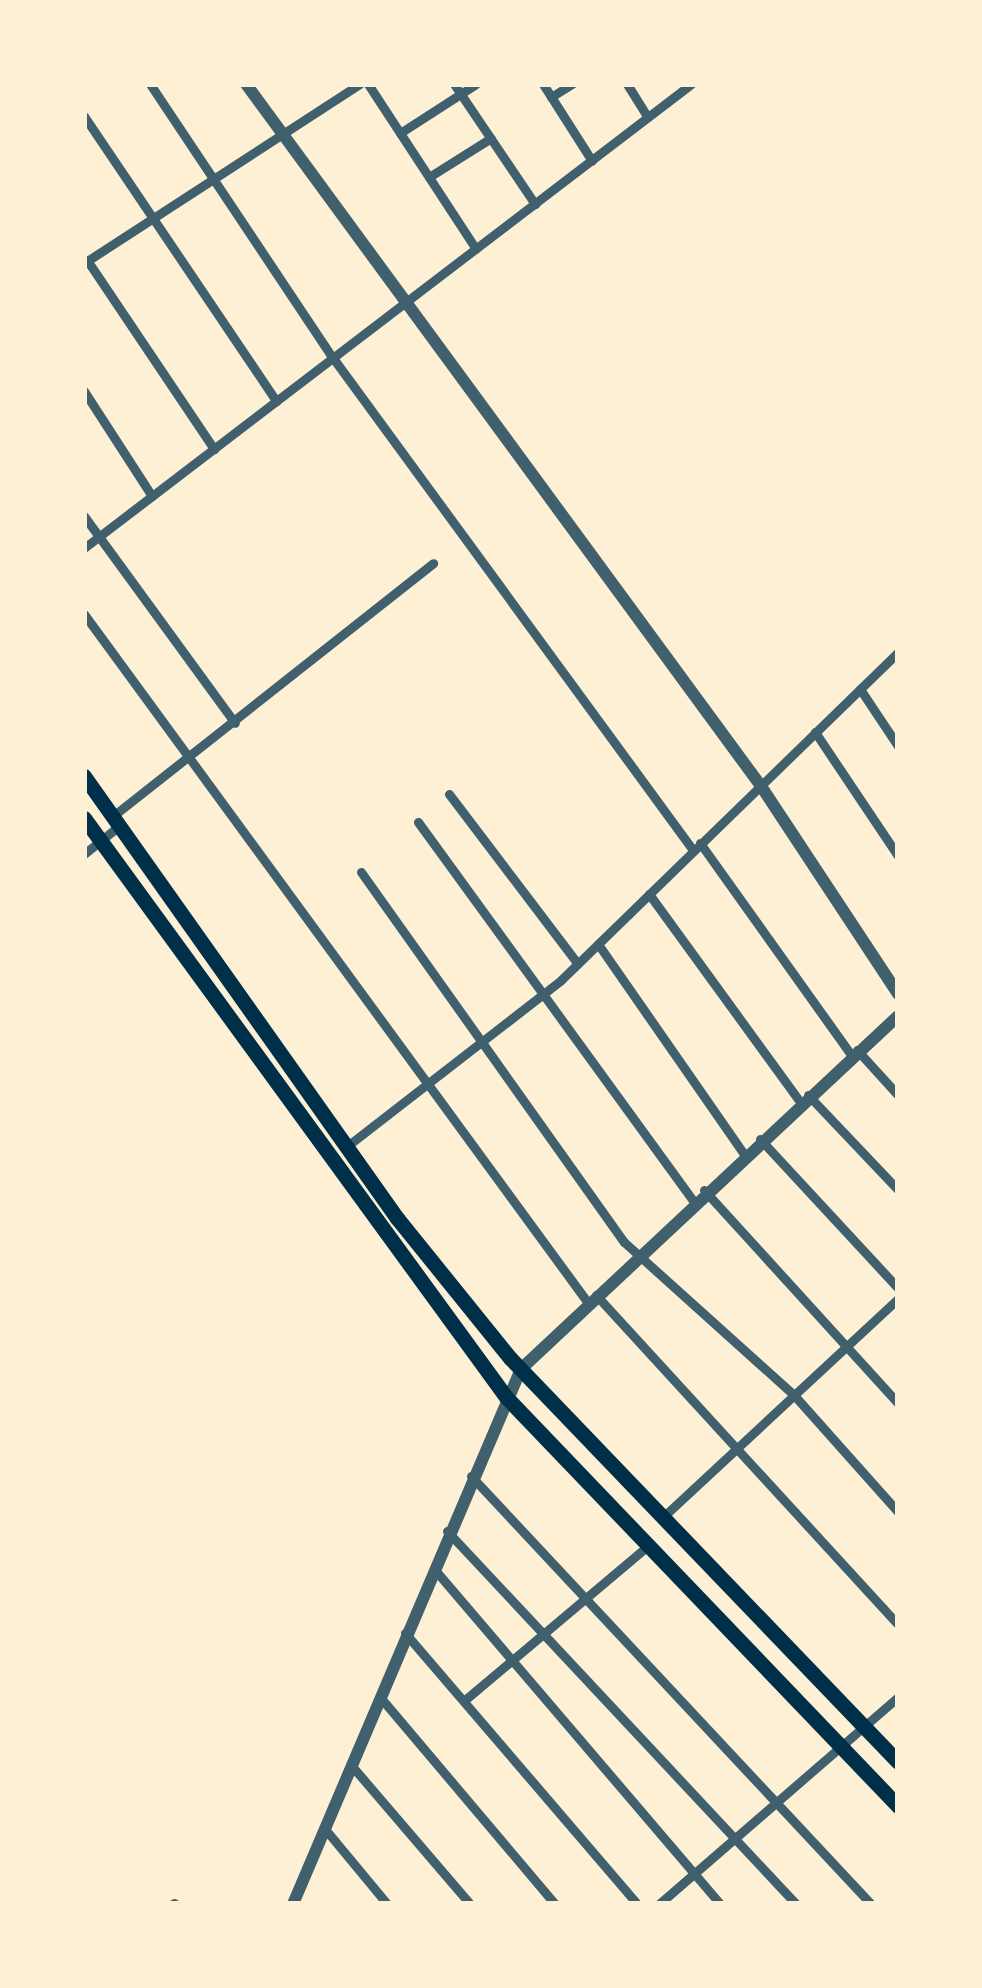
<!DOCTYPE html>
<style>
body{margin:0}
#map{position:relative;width:982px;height:1988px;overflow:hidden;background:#fdf0d5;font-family:"Open Sans",sans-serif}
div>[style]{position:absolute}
.minor>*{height:9px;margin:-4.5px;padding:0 4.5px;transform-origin:4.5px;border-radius:4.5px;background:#3f606c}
.tertiary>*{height:12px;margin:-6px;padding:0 6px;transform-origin:6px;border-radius:6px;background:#3f606c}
.primary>*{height:15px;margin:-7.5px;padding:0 7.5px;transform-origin:7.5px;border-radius:7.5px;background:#003049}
span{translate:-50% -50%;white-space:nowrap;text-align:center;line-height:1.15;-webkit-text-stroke:9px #fdf0d5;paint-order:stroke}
.frame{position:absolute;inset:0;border:87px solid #fdf0d5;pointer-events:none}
</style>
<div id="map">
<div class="minor">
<i style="left:150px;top:84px;width:329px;rotate:56.3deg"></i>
<i style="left:333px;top:358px;width:610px;rotate:53.81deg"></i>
<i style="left:368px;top:84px;width:197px;rotate:56.8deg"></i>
<i style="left:454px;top:84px;width:145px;rotate:56deg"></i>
<i style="left:543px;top:84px;width:91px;rotate:57.5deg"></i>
<i style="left:627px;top:84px;width:39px;rotate:58deg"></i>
<i style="left:551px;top:97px;width:25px;rotate:-32deg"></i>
<i style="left:84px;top:116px;width:344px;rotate:56deg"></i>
<i style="left:400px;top:133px;width:90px;rotate:-32.8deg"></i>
<i style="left:429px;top:177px;width:73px;rotate:-32.2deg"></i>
<i style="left:87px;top:260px;width:228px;rotate:56.1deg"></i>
<i style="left:84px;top:263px;width:329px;rotate:-33deg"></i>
<i style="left:84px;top:391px;width:125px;rotate:57.1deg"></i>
<i style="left:84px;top:516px;width:256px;rotate:53.9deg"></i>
<i style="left:84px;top:548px;width:764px;rotate:-37.39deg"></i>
<i style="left:84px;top:614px;width:854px;rotate:53.81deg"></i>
<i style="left:860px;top:689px;width:69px;rotate:56.3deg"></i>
<i style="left:815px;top:732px;width:149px;rotate:56.2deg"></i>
<i style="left:449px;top:794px;width:213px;rotate:52.8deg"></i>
<i style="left:113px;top:816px;width:408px;rotate:-38.3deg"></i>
<i style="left:418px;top:822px;width:467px;rotate:54deg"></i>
<i style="left:700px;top:843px;width:260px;rotate:54.5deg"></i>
<i style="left:84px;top:854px;width:45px;rotate:-38.7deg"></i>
<i style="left:361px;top:872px;width:454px;rotate:54.6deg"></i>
<i style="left:624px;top:1242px;width:227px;rotate:42deg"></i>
<i style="left:793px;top:1394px;width:158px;rotate:48.3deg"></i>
<i style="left:649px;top:894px;width:257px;rotate:54deg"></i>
<i style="left:598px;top:944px;width:256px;rotate:55.2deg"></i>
<i style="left:857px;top:1050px;width:61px;rotate:47.7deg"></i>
<i style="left:808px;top:1095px;width:131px;rotate:46.5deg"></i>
<i style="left:760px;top:1139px;width:203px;rotate:47.2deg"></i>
<i style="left:346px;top:1147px;width:272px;rotate:-37.8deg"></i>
<i style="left:561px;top:980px;width:470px;rotate:-44.2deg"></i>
<i style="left:704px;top:1190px;width:288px;rotate:47.7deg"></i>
<i style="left:596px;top:1295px;width:447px;rotate:47.5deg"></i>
<i style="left:471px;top:1476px;width:586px;rotate:46.94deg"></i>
<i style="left:663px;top:1517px;width:321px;rotate:-42.9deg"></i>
<i style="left:447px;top:1531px;width:511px;rotate:46.9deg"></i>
<i style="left:435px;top:1570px;width:439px;rotate:49.5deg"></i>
<i style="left:405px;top:1633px;width:357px;rotate:49.4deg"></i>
<i style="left:380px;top:1697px;width:271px;rotate:49.8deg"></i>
<i style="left:466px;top:1699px;width:239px;rotate:-40.1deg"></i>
<i style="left:351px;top:1765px;width:183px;rotate:49.4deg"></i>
<i style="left:325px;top:1829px;width:97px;rotate:50.4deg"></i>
<i style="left:174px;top:1903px;width:1px;rotate:90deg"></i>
<i style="left:659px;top:1904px;width:316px;rotate:-40.9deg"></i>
</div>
<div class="tertiary">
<i style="left:246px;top:84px;width:871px;rotate:53.74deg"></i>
<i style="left:761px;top:786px;width:249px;rotate:56.6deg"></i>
<i style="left:293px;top:1904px;width:582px;rotate:-66.92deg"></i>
<i style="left:521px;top:1369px;width:516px;rotate:-43.12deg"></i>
</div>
<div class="primary">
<i style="left:84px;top:776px;width:542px;rotate:54.7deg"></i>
<i style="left:397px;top:1218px;width:180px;rotate:51.1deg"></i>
<i style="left:510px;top:1358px;width:560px;rotate:46.16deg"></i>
<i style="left:84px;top:818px;width:716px;rotate:53.91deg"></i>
<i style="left:506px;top:1397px;width:567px;rotate:46.22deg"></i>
</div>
<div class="frame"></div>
</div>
